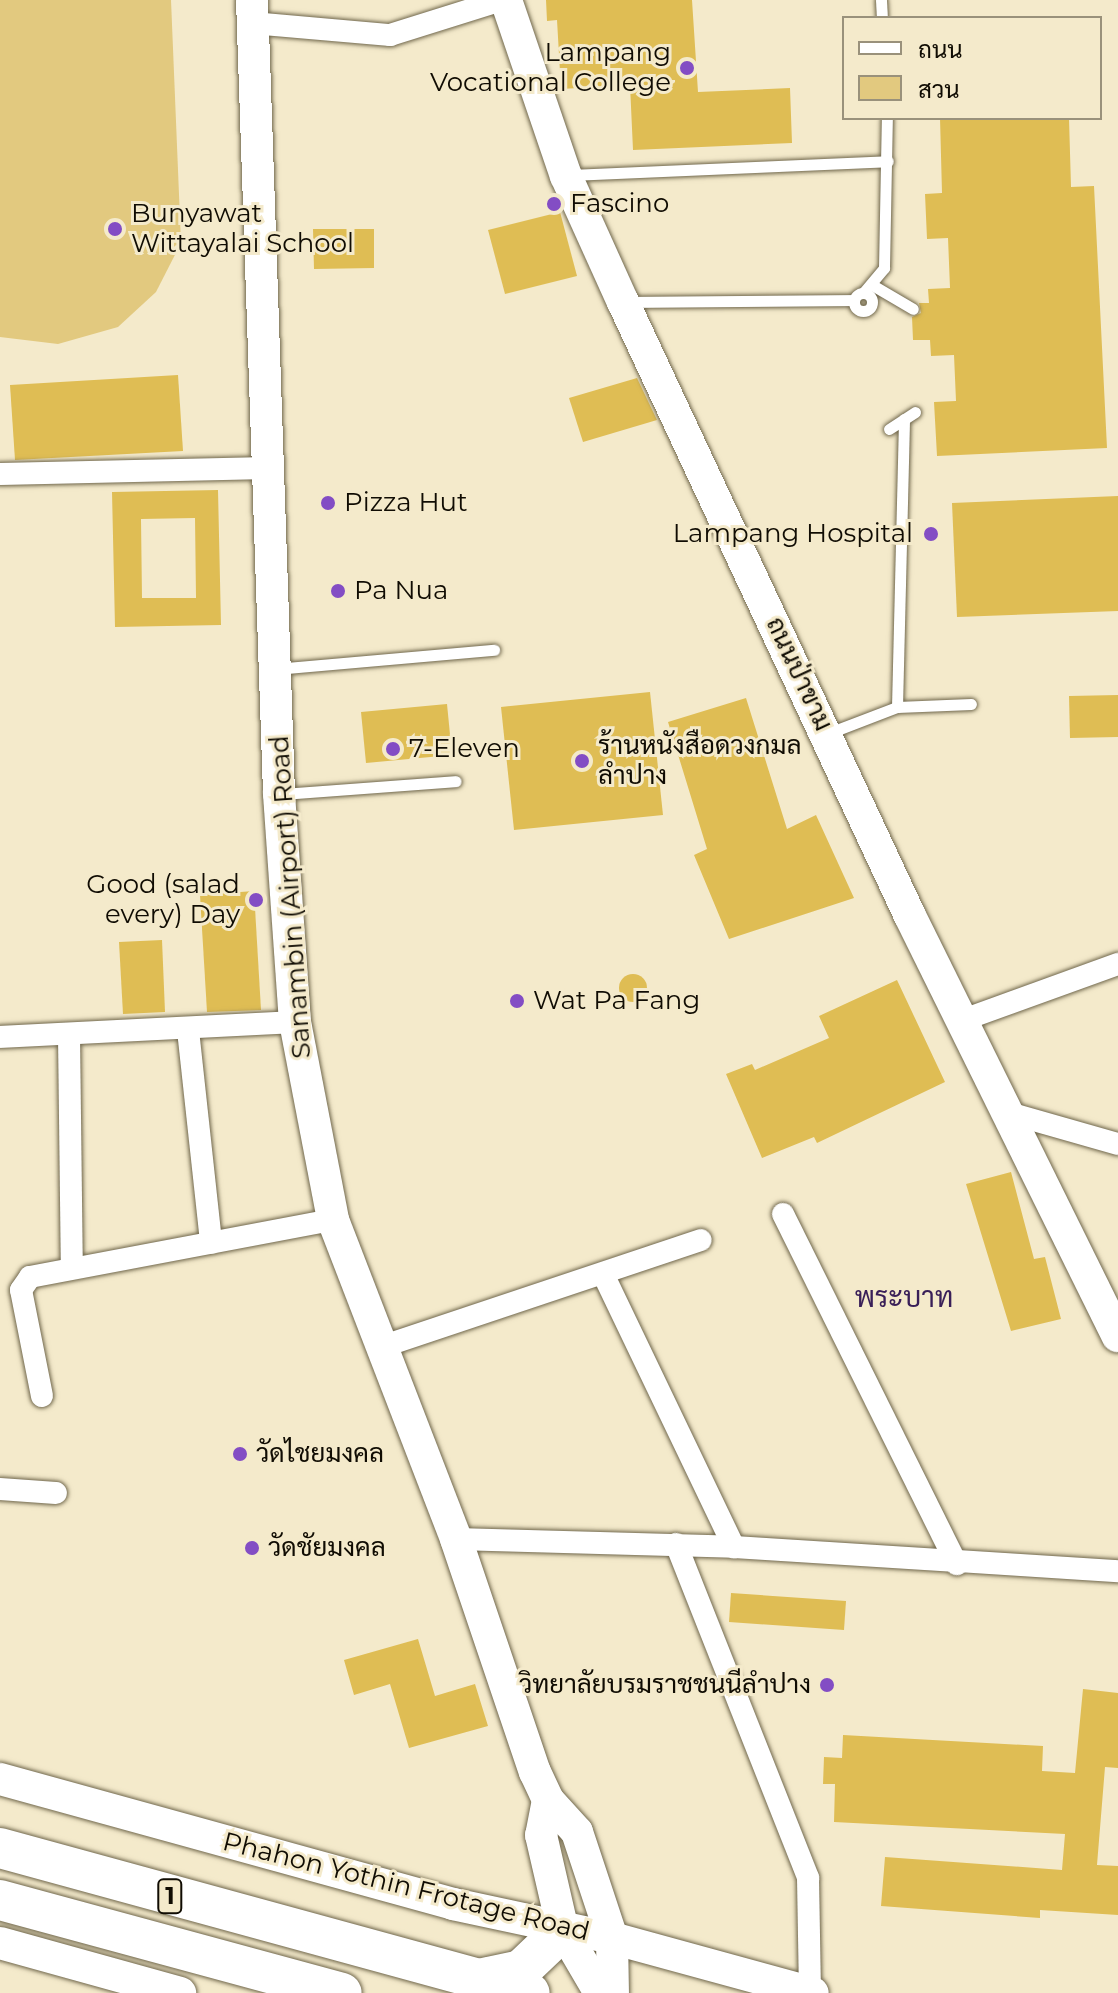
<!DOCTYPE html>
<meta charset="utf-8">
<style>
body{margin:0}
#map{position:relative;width:1118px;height:1993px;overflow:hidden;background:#f4eacb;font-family:Montserrat,Sarabun,sans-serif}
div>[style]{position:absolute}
.green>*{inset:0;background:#e2c97f}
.building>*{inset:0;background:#dfbd54}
.round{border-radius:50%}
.roads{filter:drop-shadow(0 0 2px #70674c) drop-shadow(0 0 2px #70674c)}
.lane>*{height:11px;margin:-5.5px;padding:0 5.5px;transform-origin:5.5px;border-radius:5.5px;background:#fff}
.lane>.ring{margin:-5.5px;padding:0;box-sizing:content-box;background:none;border:11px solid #fff;border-radius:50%}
.street>*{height:22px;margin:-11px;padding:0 11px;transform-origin:11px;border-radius:11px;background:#fff}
.secondary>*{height:32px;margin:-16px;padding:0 16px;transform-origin:16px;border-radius:16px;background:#fff}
.highway>*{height:40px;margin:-20px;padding:0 20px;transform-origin:20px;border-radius:20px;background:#fff}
.dots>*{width:22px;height:22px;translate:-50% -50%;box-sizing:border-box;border:4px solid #f4eacb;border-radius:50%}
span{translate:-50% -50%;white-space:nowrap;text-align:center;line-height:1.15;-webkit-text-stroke:6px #f4eacb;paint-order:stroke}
.shield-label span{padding:2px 6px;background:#f4eacb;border:2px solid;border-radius:6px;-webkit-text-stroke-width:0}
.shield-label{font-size:24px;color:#100c03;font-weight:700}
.poi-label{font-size:26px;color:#100c03}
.right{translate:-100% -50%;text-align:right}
.left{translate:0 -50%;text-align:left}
.street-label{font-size:26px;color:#100c03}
.neighbourhood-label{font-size:28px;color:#391f58}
.legend{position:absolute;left:842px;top:16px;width:260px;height:104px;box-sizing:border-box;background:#f4eacb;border:2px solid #99917b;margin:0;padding:10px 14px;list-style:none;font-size:24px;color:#100c03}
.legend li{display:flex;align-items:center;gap:16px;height:40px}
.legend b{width:40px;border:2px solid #99917b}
</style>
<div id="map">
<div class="green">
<i style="clip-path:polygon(0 0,171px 0,181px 243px,156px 292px,118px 327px,58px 344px,0 337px)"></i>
</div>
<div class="building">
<i style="clip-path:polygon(546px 0,692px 0,698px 92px,790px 88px,792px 143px,633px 150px,630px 85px,561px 89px,557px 20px,547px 21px)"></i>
<i style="clip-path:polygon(940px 118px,1069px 118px,1071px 187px,1094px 186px,1107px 448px,937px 456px,934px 402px,956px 401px,954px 355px,931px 356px,930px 340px,913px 340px,912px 317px,921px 313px,919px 303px,929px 303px,928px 289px,950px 288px,948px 238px,927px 239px,925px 194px,942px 193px)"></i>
<i style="clip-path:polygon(560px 212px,577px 276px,505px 294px,488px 230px)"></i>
<i style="clip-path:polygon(313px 229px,374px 229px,374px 268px,314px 269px)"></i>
<i style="clip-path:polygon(178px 375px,183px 451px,15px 460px,10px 385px)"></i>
<i style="clip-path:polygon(637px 378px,657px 420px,583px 442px,569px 398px)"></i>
<i style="clip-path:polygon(evenodd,218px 490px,221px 625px,115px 627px,112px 492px,218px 490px,195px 518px,196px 598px,142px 598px,141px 519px,195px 518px)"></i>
<i style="clip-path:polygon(1118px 496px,1118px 611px,957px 617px,952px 503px)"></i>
<i style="clip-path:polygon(650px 692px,663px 815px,514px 830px,501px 707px)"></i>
<i style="clip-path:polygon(1118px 695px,1118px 737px,1070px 738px,1069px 696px)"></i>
<i style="clip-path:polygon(746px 698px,787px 829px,816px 815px,854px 898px,729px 939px,694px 855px,707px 849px,668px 722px)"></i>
<i style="clip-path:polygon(447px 704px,452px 755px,366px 763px,361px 712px)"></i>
<i style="clip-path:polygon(254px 891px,261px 1010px,207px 1012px,200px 895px)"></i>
<i style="clip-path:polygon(162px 940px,165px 1012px,123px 1014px,119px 942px)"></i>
<i class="round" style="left:619px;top:974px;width:28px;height:28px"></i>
<i style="clip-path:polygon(897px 980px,945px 1082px,817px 1143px,814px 1137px,762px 1158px,726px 1074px,752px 1064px,755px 1070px,829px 1038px,819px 1016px)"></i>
<i style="clip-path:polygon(1011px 1172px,1034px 1259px,1045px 1257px,1061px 1319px,1011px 1331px,966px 1184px)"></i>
<i style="clip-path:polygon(731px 1593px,846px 1601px,844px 1630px,729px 1622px)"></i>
<i style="clip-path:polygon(418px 1639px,435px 1696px,475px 1684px,488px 1726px,409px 1748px,390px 1684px,354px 1695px,344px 1660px)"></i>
<i style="clip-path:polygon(1083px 1689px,1118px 1693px,1118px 1768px,1105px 1767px,1097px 1865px,1118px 1866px,1118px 1915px,1040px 1910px,1040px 1918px,881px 1906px,885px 1857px,1062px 1870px,1065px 1834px,834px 1822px,835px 1784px,823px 1784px,824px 1757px,842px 1758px,843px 1735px,1043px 1746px,1042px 1771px,1075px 1773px)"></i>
</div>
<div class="roads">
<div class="lane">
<i style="left:881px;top:0;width:18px;rotate:87deg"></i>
<i style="left:570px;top:175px;width:318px;rotate:-2.5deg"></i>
<i style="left:874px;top:286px;width:45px;rotate:30.5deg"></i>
<i class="ring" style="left:854px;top:293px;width:7px;height:7px"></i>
<i style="left:863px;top:293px;width:33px;rotate:-50deg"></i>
<i style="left:884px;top:268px;width:150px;rotate:-88.9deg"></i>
<i style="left:628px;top:302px;width:226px;rotate:-0.5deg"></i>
<i style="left:889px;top:429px;width:31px;rotate:-33deg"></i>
<i style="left:275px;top:669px;width:220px;rotate:-5deg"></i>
<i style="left:897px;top:707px;width:288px;rotate:-88.6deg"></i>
<i style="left:829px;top:733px;width:73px;rotate:-20.9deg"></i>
<i style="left:897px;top:707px;width:74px;rotate:-2.3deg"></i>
<i style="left:281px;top:794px;width:175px;rotate:-4.2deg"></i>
</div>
<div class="street">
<i style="left:252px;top:23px;width:139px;rotate:5deg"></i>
<i style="left:390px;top:35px;width:117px;rotate:-17.4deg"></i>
<i style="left:0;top:474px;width:268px;rotate:-1.3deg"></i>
<i style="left:963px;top:1020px;width:165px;rotate:-19.9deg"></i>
<i style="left:188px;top:1030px;width:214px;rotate:83.8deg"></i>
<i style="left:69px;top:1035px;width:231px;rotate:89.3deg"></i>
<i style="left:0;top:1037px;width:295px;rotate:-2.9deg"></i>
<i style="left:1009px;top:1113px;width:113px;rotate:15.9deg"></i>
<i style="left:783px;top:1214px;width:391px;rotate:63.6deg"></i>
<i style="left:604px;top:1276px;width:301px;rotate:64.4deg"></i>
<i style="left:381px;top:1347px;width:337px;rotate:-18.5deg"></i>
<i style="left:42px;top:1396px;width:108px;rotate:-101.2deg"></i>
<i style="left:21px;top:1290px;width:16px;rotate:-55deg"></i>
<i style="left:30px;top:1277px;width:308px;rotate:-10.7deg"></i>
<i style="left:0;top:1489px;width:56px;rotate:4.1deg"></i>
<i style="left:456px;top:1539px;width:278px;rotate:1.6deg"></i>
<i style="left:734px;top:1547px;width:385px;rotate:3.6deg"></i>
<i style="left:676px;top:1544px;width:359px;rotate:68.4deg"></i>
<i style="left:808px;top:1878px;width:114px;rotate:89deg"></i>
</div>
<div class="secondary">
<i style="left:252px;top:0;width:794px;rotate:88.05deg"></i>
<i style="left:279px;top:794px;width:229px;rotate:86deg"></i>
<i style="left:295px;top:1022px;width:202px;rotate:79.1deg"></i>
<i style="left:333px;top:1220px;width:342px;rotate:68.9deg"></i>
<i style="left:456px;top:1539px;width:246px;rotate:71.3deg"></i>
<i style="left:535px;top:1772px;width:31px;rotate:65deg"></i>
<i style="left:548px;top:1800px;width:43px;rotate:47.8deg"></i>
<i style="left:577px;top:1832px;width:112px;rotate:71.7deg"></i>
<i style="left:612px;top:1938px;width:55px;rotate:89deg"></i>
<i style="left:506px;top:0;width:186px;rotate:71.2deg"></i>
<i style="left:566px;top:176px;width:138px;rotate:65.7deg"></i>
<i style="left:623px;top:302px;width:676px;rotate:64.95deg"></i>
<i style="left:909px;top:914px;width:471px;rotate:63.7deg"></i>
<i style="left:0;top:1779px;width:470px;rotate:15.4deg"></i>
<i style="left:453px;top:1904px;width:163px;rotate:12.1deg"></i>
<i style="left:612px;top:1938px;width:208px;rotate:15.3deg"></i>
<i style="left:548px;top:1800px;width:36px;rotate:101deg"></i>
<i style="left:541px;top:1835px;width:98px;rotate:77deg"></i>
<i style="left:563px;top:1930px;width:73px;rotate:59.6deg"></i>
<i style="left:0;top:1943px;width:187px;rotate:15.5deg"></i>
</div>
<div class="highway">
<i style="left:0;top:1848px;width:549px;rotate:15.3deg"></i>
<i style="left:0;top:1900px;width:354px;rotate:15.2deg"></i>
<i style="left:479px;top:1979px;width:43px;rotate:-12.1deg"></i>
<i style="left:521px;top:1970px;width:58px;rotate:-43.6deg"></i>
</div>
</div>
<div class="dots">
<i style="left:687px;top:68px;background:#834dc4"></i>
<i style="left:554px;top:204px;background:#834dc4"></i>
<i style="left:115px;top:229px;background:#834dc4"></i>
<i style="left:328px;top:503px;background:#834dc4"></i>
<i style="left:931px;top:534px;background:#834dc4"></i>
<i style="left:338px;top:591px;background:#834dc4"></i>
<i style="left:393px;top:749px;background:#834dc4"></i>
<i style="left:582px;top:761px;background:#834dc4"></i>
<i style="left:256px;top:900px;background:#834dc4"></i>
<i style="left:517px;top:1001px;background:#834dc4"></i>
<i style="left:240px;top:1454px;background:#834dc4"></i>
<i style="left:252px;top:1548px;background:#834dc4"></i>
<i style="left:827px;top:1685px;background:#834dc4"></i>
</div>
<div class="shield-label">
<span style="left:170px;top:1896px">1</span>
</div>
<div class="poi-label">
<span class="right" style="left:671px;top:68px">Lampang<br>Vocational College</span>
<span class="left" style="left:570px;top:204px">Fascino</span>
<span class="left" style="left:131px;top:229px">Bunyawat<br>Wittayalai School</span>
<span class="left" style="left:344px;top:503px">Pizza Hut</span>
<span class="right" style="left:913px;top:534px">Lampang Hospital</span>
<span class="left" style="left:354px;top:591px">Pa Nua</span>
<span class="left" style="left:598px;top:761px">ร้านหนังสือดวงกมล<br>ลำปาง</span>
<span class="left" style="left:409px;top:749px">7-Eleven</span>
<span class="right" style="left:240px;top:900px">Good (salad<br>every) Day</span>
<span class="left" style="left:533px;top:1001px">Wat Pa Fang</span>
<span class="left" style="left:256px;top:1454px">วัดไชยมงคล</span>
<span class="left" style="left:268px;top:1548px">วัดชัยมงคล</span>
<span class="right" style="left:811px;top:1685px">วิทยาลัยบรมราชชนนีลำปาง</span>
</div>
<div class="street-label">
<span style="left:799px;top:674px;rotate:65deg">ถนนป่าขาม</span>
<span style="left:291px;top:897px;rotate:-94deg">Sanambin (Airport) Road</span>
<span style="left:406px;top:1887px;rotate:14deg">Phahon Yothin Frotage Road</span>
</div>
<div class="neighbourhood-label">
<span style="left:904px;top:1297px">พระบาท</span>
</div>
<ul class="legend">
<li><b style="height:10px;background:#fff"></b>ถนน</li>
<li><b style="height:22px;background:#e2c97f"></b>สวน</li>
</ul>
</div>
